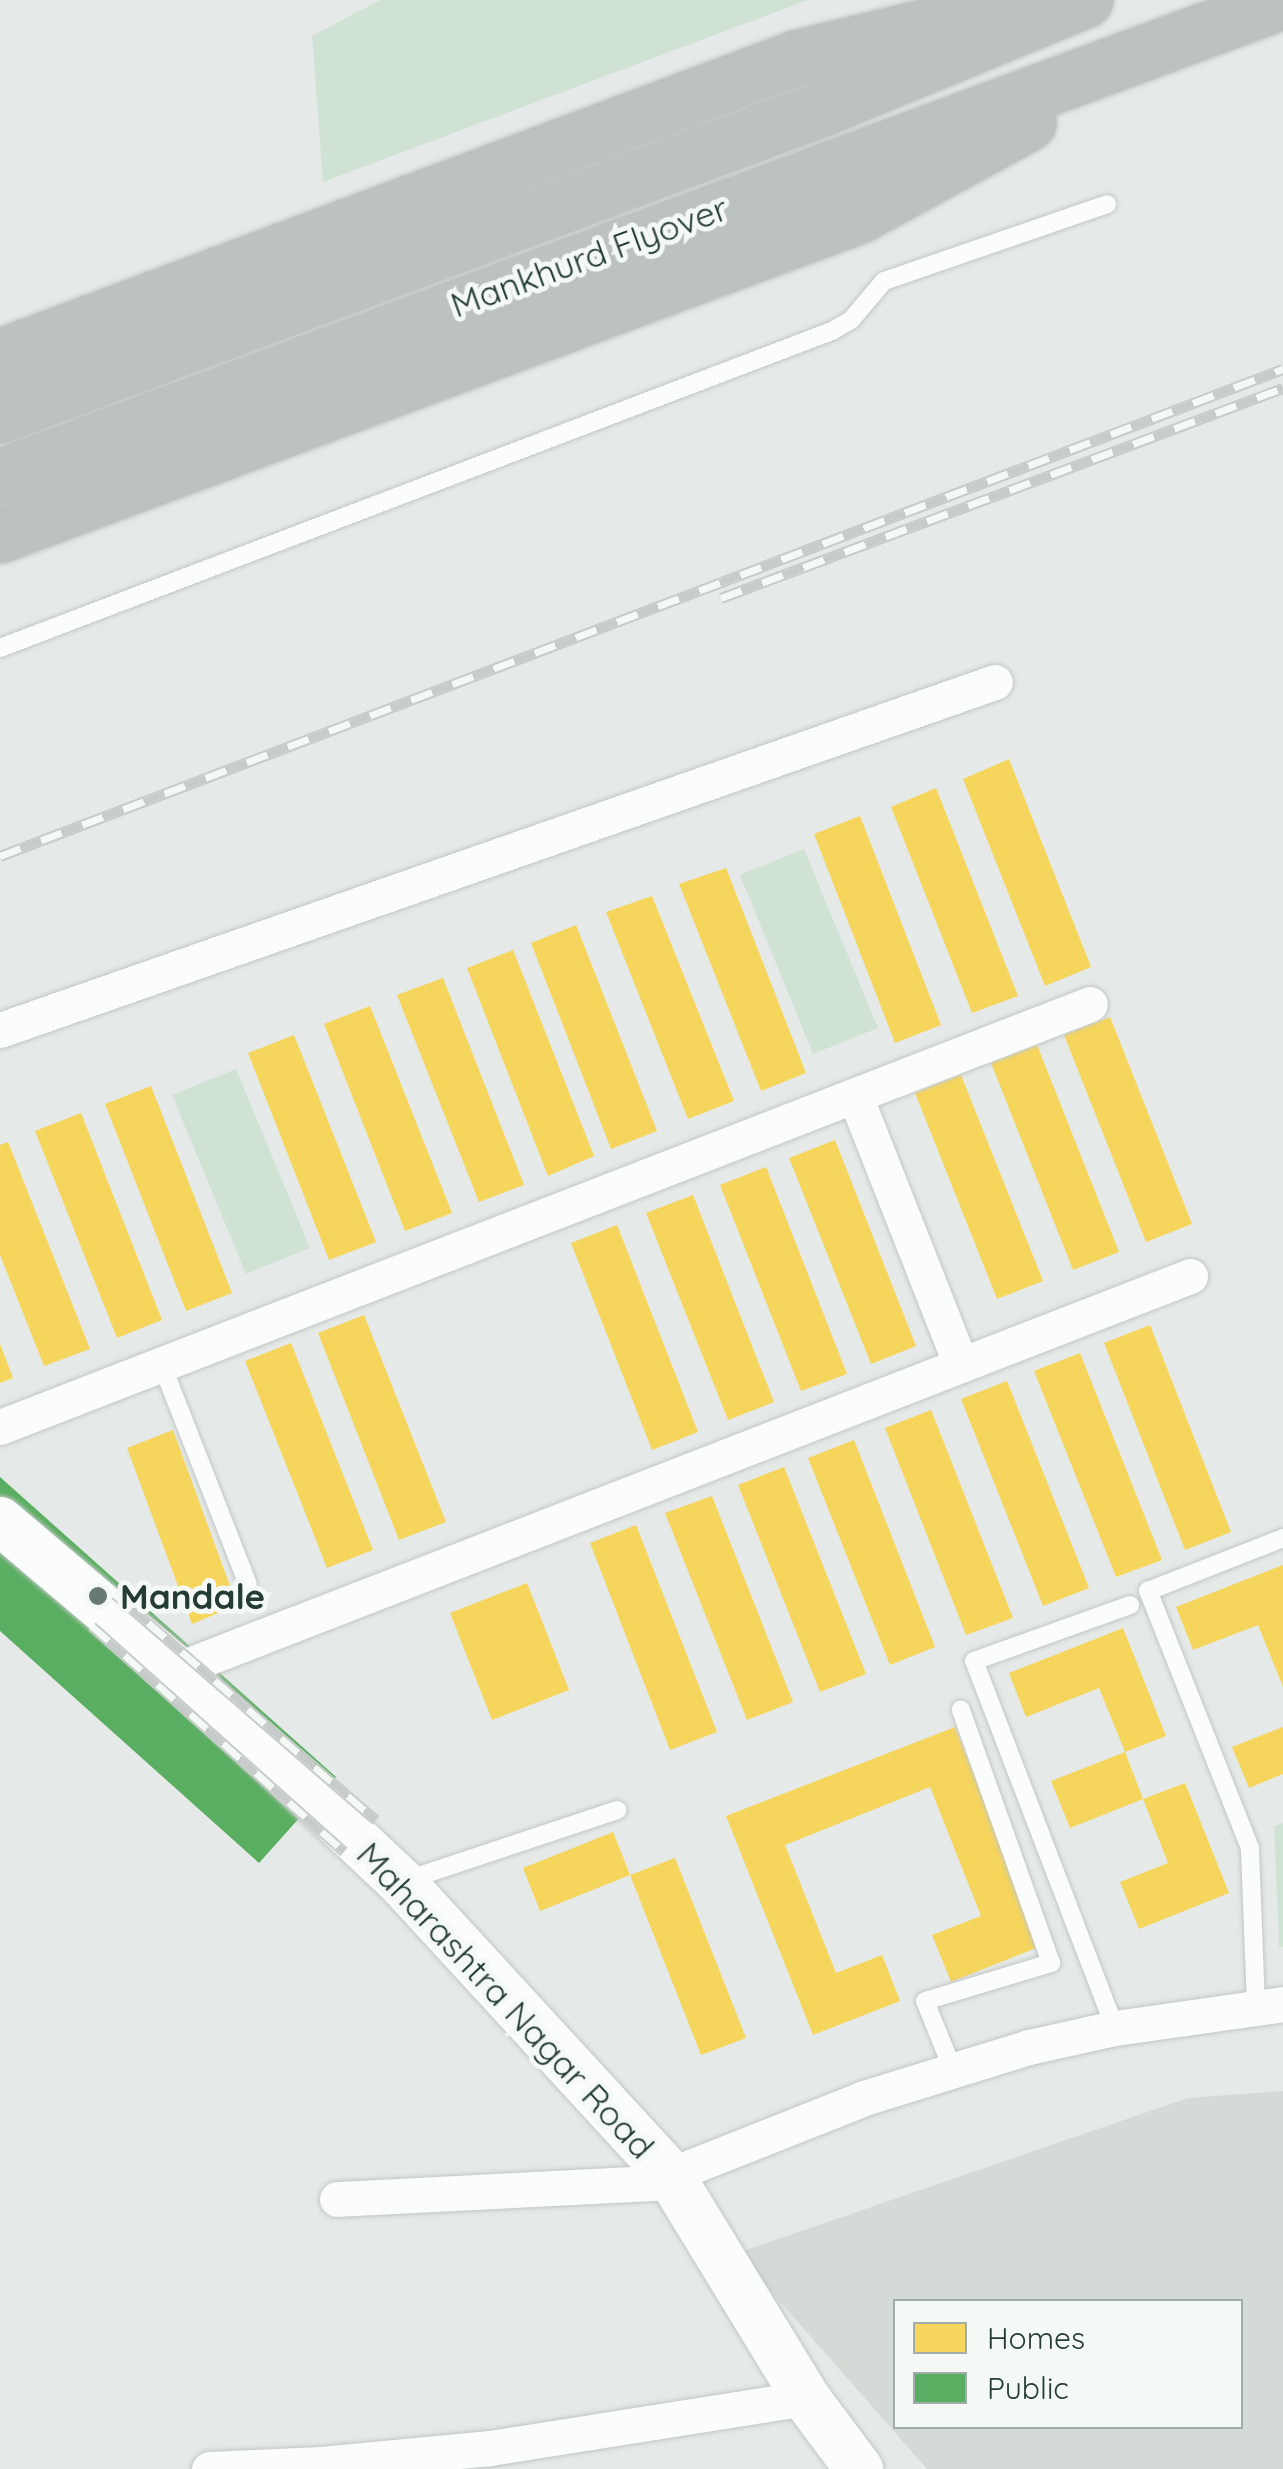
<!DOCTYPE html>
<style>
body{margin:0}
#map{position:relative;width:1283px;height:2469px;overflow:hidden;background:#e5eae8;font-family:Quicksand,sans-serif}
div>[style]{position:absolute}
.built>*{inset:0;background:#d4dbd7}
.green>*{inset:0;background:#d0e2d4}
.homes>*{inset:0;background:#f6d55c}
.public>*{inset:0;background:#5aae61}
.roads{filter:drop-shadow(0 0 2px #c2c7c5) drop-shadow(0 0 2px #c2c7c5)}
.lane>*{height:18px;margin:-9px;padding:0 9px;transform-origin:9px;border-radius:9px;background:#fbfcfc}
.street>*{height:35px;margin:-17.5px;padding:0 17.5px;transform-origin:17.5px;border-radius:17.5px;background:#fbfcfc}
.secondary>*{height:48px;margin:-24px;padding:0 24px;transform-origin:24px;border-radius:24px;background:#fbfcfc}
.highway>*{height:55px;margin:-27.5px;padding:0 27.5px;transform-origin:27.5px;border-radius:27.5px;background:#bbc2c0}
.rail>*{height:11px;margin-top:-5.5px;transform-origin:0;background:repeating-linear-gradient(90deg,#f4f9f6 0 22px,#c7cbc9 0 44px);box-sizing:border-box;border-block:2px solid #c7cbc9}
.dots>*{width:28px;height:28px;translate:-50% -50%;box-sizing:border-box;border:5px solid #f4f9f6;border-radius:50%}
span{translate:-50% -50%;white-space:nowrap;text-align:center;line-height:1.15;-webkit-text-stroke:10px #f4f9f6;paint-order:stroke}
.street-label{font-size:35px;color:#243c34}
.poi-label{font-size:35px;color:#243c34;font-weight:700}
.left{translate:0 -50%;text-align:left}
.legend{position:absolute;left:893px;top:2299px;width:350px;height:130px;box-sizing:border-box;background:#f4f9f6;border:2px solid #a1ada8;margin:0;padding:12px 18px;list-style:none;font-size:30px;color:#243c34}
.legend li{display:flex;align-items:center;gap:20px;height:50px}
.legend b{width:50px;border:2px solid #a1ada8}
</style>
<div id="map">
<div class="built">
<i style="clip-path:polygon(evenodd,1283px 2091px,1283px 2469px,927px 2469px,737px 2253px,1188px 2098px,1283px 2091px,896px 2302px,1240px 2302px,1240px 2426px,896px 2426px,896px 2302px)"></i>
</div>
<div class="green">
<i style="clip-path:polygon(380px 0,808px 0,323px 182px,312px 36px)"></i>
<i style="clip-path:polygon(804px 849px,878px 1028px,813px 1054px,740px 875px)"></i>
<i style="clip-path:polygon(236px 1069px,310px 1248px,246px 1274px,172px 1095px)"></i>
<i style="clip-path:polygon(1283px 1823px,1283px 1947px,1279px 1947px,1274px 1826px)"></i>
</div>
<div class="homes">
<i style="clip-path:polygon(1009px 759px,1091px 967px,1045px 986px,963px 779px)"></i>
<i style="clip-path:polygon(936px 788px,1018px 996px,972px 1013px,891px 807px)"></i>
<i style="clip-path:polygon(860px 816px,941px 1025px,895px 1043px,814px 834px)"></i>
<i style="clip-path:polygon(726px 868px,806px 1073px,761px 1091px,679px 884px)"></i>
<i style="clip-path:polygon(652px 896px,734px 1101px,688px 1119px,606px 912px)"></i>
<i style="clip-path:polygon(576px 925px,657px 1131px,611px 1149px,531px 943px)"></i>
<i style="clip-path:polygon(513px 950px,594px 1156px,548px 1176px,467px 968px)"></i>
<i style="clip-path:polygon(443px 978px,524px 1185px,479px 1202px,397px 995px)"></i>
<i style="clip-path:polygon(370px 1006px,452px 1213px,405px 1231px,324px 1024px)"></i>
<i style="clip-path:polygon(1110px 1017px,1192px 1224px,1146px 1242px,1064px 1035px)"></i>
<i style="clip-path:polygon(294px 1035px,376px 1242px,329px 1260px,248px 1053px)"></i>
<i style="clip-path:polygon(1037px 1045px,1119px 1252px,1073px 1270px,991px 1063px)"></i>
<i style="clip-path:polygon(961px 1075px,1043px 1281px,997px 1299px,915px 1093px)"></i>
<i style="clip-path:polygon(151px 1086px,232px 1293px,186px 1311px,105px 1104px)"></i>
<i style="clip-path:polygon(81px 1113px,162px 1320px,117px 1338px,35px 1131px)"></i>
<i style="clip-path:polygon(835px 1140px,916px 1346px,871px 1364px,789px 1158px)"></i>
<i style="clip-path:polygon(8px 1142px,90px 1349px,44px 1366px,0 1255px,0 1145px)"></i>
<i style="clip-path:polygon(766px 1167px,847px 1374px,801px 1391px,720px 1185px)"></i>
<i style="clip-path:polygon(693px 1195px,774px 1402px,728px 1420px,646px 1213px)"></i>
<i style="clip-path:polygon(617px 1225px,698px 1432px,652px 1450px,571px 1243px)"></i>
<i style="clip-path:polygon(364px 1315px,446px 1522px,399px 1540px,318px 1333px)"></i>
<i style="clip-path:polygon(1150px 1325px,1231px 1532px,1185px 1550px,1104px 1343px)"></i>
<i style="clip-path:polygon(291px 1343px,373px 1550px,327px 1568px,245px 1361px)"></i>
<i style="clip-path:polygon(0 1344px,13px 1378px,0 1383px)"></i>
<i style="clip-path:polygon(1080px 1353px,1162px 1560px,1116px 1577px,1034px 1371px)"></i>
<i style="clip-path:polygon(1007px 1381px,1089px 1588px,1043px 1606px,961px 1399px)"></i>
<i style="clip-path:polygon(931px 1410px,1013px 1618px,966px 1635px,885px 1428px)"></i>
<i style="clip-path:polygon(173px 1430px,237px 1605px,192px 1624px,127px 1448px)"></i>
<i style="clip-path:polygon(854px 1440px,935px 1647px,890px 1665px,808px 1458px)"></i>
<i style="clip-path:polygon(784px 1467px,866px 1674px,820px 1692px,738px 1485px)"></i>
<i style="clip-path:polygon(712px 1496px,793px 1702px,747px 1720px,665px 1513px)"></i>
<i style="clip-path:polygon(636px 1525px,717px 1732px,670px 1750px,590px 1543px)"></i>
<i style="clip-path:polygon(1283px 1565px,1283px 1687px,1258px 1625px,1193px 1650px,1176px 1607px)"></i>
<i style="clip-path:polygon(527px 1583px,569px 1690px,492px 1720px,450px 1613px)"></i>
<i style="clip-path:polygon(1123px 1628px,1166px 1736px,1125px 1752px,1143px 1799px,1070px 1828px,1051px 1781px,1125px 1752px,1099px 1688px,1026px 1717px,1009px 1673px)"></i>
<i style="clip-path:polygon(955px 1727px,1041px 1946px,951px 1982px,932px 1935px,981px 1916px,930px 1787px,785px 1845px,836px 1973px,882px 1955px,900px 2001px,813px 2035px,726px 1816px)"></i>
<i style="clip-path:polygon(1283px 1727px,1283px 1774px,1249px 1788px,1232px 1747px)"></i>
<i style="clip-path:polygon(1185px 1783px,1229px 1893px,1139px 1929px,1120px 1882px,1168px 1863px,1143px 1799px)"></i>
<i style="clip-path:polygon(613px 1832px,630px 1875px,540px 1911px,523px 1868px)"></i>
<i style="clip-path:polygon(675px 1858px,746px 2038px,701px 2055px,630px 1875px)"></i>
</div>
<div class="public">
<i style="clip-path:polygon(0 1477px,336px 1777px,259px 1863px,0 1631px)"></i>
</div>
<div class="roads">
<div class="lane">
<i style="left:0;top:648px;width:890px;rotate:-20.86deg"></i>
<i style="left:832px;top:331px;width:22px;rotate:-30deg"></i>
<i style="left:851px;top:320px;width:51px;rotate:-49.8deg"></i>
<i style="left:884px;top:281px;width:236px;rotate:-19deg"></i>
<i style="left:162px;top:1365px;width:235px;rotate:68.6deg"></i>
<i style="left:404px;top:1881px;width:225px;rotate:-18.4deg"></i>
<i style="left:1256px;top:2006px;width:158px;rotate:-92.2deg"></i>
<i style="left:1250px;top:1848px;width:277px;rotate:-111.6deg"></i>
<i style="left:1148px;top:1591px;width:145px;rotate:-21.4deg"></i>
<i style="left:1115px;top:2028px;width:393px;rotate:-111deg"></i>
<i style="left:974px;top:1661px;width:166px;rotate:-19.7deg"></i>
<i style="left:953px;top:2070px;width:74px;rotate:-112.1deg"></i>
<i style="left:925px;top:2001px;width:132px;rotate:-16.8deg"></i>
<i style="left:1051px;top:1963px;width:269px;rotate:-109.6deg"></i>
</div>
<div class="street">
<i style="left:0;top:1030px;width:1054px;rotate:-19.28deg"></i>
<i style="left:855px;top:1096px;width:289px;rotate:68.5deg"></i>
<i style="left:0;top:1427px;width:1169px;rotate:-21.21deg"></i>
<i style="left:176px;top:1670px;width:1088px;rotate:-21.23deg"></i>
<i style="left:670px;top:2175px;width:209px;rotate:-21.6deg"></i>
<i style="left:864px;top:2098px;width:173px;rotate:-17.2deg"></i>
<i style="left:1029px;top:2047px;width:88px;rotate:-12.5deg"></i>
<i style="left:1115px;top:2028px;width:170px;rotate:-8.1deg"></i>
<i style="left:337px;top:2199px;width:337px;rotate:-2.9deg"></i>
<i style="left:209px;top:2469px;width:112px;rotate:-2.6deg"></i>
<i style="left:321px;top:2464px;width:170px;rotate:-5.4deg"></i>
<i style="left:490px;top:2448px;width:320px;rotate:-9deg"></i>
</div>
<div class="secondary">
<i style="left:0;top:1521px;width:231px;rotate:40.3deg"></i>
<i style="left:176px;top:1670px;width:309px;rotate:43.3deg"></i>
<i style="left:401px;top:1882px;width:398px;rotate:47.4deg"></i>
<i style="left:670px;top:2175px;width:261px;rotate:58.6deg"></i>
<i style="left:806px;top:2398px;width:89px;rotate:53.3deg"></i>
</div>
<div class="highway">
<i style="left:0;top:356px;width:852px;rotate:-20.54deg"></i>
<i style="left:798px;top:57px;width:195px;rotate:-13.6deg"></i>
<i style="left:0;top:415px;width:873px;rotate:-20.45deg"></i>
<i style="left:818px;top:110px;width:289px;rotate:-22.4deg"></i>
<i style="left:0;top:476px;width:1368px;rotate:-20.32deg"></i>
<i style="left:0;top:535px;width:918px;rotate:-20.41deg"></i>
<i style="left:860px;top:215px;width:192px;rotate:-28.7deg"></i>
</div>
</div>
<div class="rail">
<i style="left:721px;top:598px;width:600px;rotate:-20.49deg"></i>
<i style="left:0;top:856px;width:1372px;rotate:-20.79deg"></i>
<i style="left:115px;top:1594px;width:345px;rotate:40.9deg"></i>
<i style="left:92px;top:1626px;width:338px;rotate:41.8deg"></i>
</div>
<div class="dots">
<i style="left:98px;top:1596px;background:#687973"></i>
</div>
<div class="street-label">
<span style="left:589px;top:256px;rotate:-20deg">Mankhurd Flyover</span>
<span style="left:506px;top:2000px;rotate:47deg">Maharashtra Nagar Road</span>
</div>
<div class="poi-label">
<span class="left" style="left:120px;top:1596px">Mandale</span>
</div>
<ul class="legend">
<li><b style="height:28px;background:#f6d55c"></b>Homes</li>
<li><b style="height:28px;background:#5aae61"></b>Public</li>
</ul>
</div>
